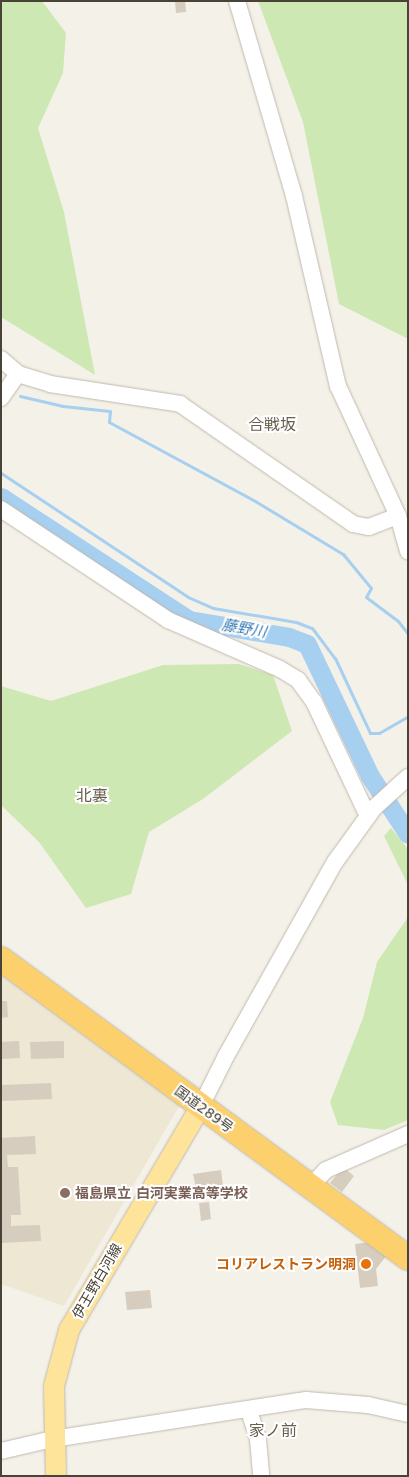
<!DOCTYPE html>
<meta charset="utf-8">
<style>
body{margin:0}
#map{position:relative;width:409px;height:1477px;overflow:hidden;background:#f4f1e9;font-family:"DejaVu Sans","Noto Sans JP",sans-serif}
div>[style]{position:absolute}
.education>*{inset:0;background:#ede7d3}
.green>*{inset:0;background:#cee8b3}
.stream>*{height:3px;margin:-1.5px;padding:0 1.5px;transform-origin:1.5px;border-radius:1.5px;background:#a7cff0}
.river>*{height:19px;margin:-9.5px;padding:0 9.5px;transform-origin:9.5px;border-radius:9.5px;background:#a7cff0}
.building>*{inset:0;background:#d6cdbf}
.roads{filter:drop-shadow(0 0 1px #c0b9ac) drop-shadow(0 0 1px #c0b9ac)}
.minor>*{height:16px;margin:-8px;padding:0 8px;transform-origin:8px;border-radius:8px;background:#fff}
.major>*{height:20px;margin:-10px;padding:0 10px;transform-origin:10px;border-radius:10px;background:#fde49a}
.highway>*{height:24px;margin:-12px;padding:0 12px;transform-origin:12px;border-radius:12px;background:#fcd16d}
.dots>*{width:14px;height:14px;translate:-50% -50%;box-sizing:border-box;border:2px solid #fff;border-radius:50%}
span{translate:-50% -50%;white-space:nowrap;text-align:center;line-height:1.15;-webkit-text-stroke:4px #fff;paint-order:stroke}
.street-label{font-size:14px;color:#484237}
.education-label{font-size:14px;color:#785e54;font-weight:700}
.left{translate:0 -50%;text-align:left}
.food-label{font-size:14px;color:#c56008;font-weight:700}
.right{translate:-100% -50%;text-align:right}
.water-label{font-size:15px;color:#3178b3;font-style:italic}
.quarter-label{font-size:16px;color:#6b604f}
.frame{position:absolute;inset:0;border:2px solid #484237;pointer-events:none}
</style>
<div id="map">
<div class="education">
<i style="clip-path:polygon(1px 974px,182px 1101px,64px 1306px,1px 1284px)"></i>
</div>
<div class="green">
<i style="clip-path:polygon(1px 1px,42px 1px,66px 33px,63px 73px,38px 128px,64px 212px,95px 375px,1px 317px)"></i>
<i style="clip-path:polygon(258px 1px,408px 1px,408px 339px,339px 304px,303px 122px)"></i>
<i style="clip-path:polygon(239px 664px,273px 675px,292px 731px,203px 799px,149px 832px,131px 894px,86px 908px,39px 842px,1px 805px,1px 686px,51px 701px,163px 665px)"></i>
<i style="clip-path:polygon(391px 828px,408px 849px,408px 885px,384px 836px)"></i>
<i style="clip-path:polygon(408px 917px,408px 1120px,384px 1130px,338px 1125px,330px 1102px,363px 1018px,377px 962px)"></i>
</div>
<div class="stream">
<i style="left:20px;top:396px;width:44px;rotate:13.1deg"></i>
<i style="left:63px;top:406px;width:47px;rotate:6.1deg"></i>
<i style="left:110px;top:411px;width:11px;rotate:95deg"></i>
<i style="left:109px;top:422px;width:166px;rotate:28.4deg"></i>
<i style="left:255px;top:501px;width:103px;rotate:31.1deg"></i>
<i style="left:343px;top:554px;width:44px;rotate:50.5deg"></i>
<i style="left:371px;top:588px;width:10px;rotate:119deg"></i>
<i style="left:366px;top:597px;width:40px;rotate:37deg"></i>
<i style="left:398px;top:621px;width:16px;rotate:52deg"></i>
<i style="left:1px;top:473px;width:224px;rotate:33.5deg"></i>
<i style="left:188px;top:597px;width:27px;rotate:24deg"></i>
<i style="left:213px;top:608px;width:84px;rotate:9.6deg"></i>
<i style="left:296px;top:622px;width:17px;rotate:21deg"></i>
<i style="left:312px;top:628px;width:38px;rotate:53deg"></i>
<i style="left:335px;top:658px;width:83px;rotate:65deg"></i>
<i style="left:370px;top:733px;width:9px"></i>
<i style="left:379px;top:733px;width:34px;rotate:-30deg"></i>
</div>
<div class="river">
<i style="left:1px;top:497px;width:225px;rotate:33.2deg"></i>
<i style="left:189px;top:620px;width:101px;rotate:9.6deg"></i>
<i style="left:289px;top:637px;width:19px;rotate:21deg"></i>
<i style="left:307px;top:644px;width:146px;rotate:64.5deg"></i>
<i style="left:370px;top:776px;width:69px;rotate:56.8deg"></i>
</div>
<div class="building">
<i style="clip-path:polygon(175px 1px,185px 1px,186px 12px,176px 13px)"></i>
<i style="clip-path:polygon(1px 1001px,7px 1001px,8px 1017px,1px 1018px)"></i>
<i style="clip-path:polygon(19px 1041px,20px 1058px,1px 1059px,1px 1042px)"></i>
<i style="clip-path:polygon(64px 1041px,64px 1058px,31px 1059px,30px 1042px)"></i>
<i style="clip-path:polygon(51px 1083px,52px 1099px,1px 1101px,1px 1085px)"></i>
<i style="clip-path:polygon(35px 1136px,36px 1154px,7px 1155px,8px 1167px,18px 1167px,21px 1215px,11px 1215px,11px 1226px,40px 1225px,41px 1241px,1px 1243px,1px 1138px)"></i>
<i style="clip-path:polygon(343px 1167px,354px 1176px,342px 1192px,330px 1183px)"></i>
<i style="clip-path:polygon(221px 1170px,223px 1186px,196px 1189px,193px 1174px)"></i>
<i style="clip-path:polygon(209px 1202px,211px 1219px,201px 1221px,199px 1203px)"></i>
<i style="clip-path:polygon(372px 1242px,387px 1255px,376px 1269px,378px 1286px,360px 1288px,355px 1244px)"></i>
<i style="clip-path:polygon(150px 1290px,152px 1308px,127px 1310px,125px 1292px)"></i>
</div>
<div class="roads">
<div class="minor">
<i style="left:237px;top:1px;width:203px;rotate:73.7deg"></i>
<i style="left:294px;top:196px;width:195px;rotate:77deg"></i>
<i style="left:338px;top:386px;width:143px;rotate:65.2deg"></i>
<i style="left:398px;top:516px;width:37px;rotate:74deg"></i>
<i style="left:1px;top:359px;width:23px;rotate:41deg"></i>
<i style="left:18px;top:374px;width:34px;rotate:17deg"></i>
<i style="left:50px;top:384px;width:132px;rotate:8.7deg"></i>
<i style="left:180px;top:404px;width:211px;rotate:34.7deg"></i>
<i style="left:353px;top:524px;width:16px;rotate:11deg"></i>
<i style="left:369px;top:527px;width:31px;rotate:-21deg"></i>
<i style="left:1px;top:398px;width:29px;rotate:-55deg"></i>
<i style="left:1px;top:509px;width:201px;rotate:33.6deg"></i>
<i style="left:168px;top:620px;width:122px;rotate:23.6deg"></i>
<i style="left:280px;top:669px;width:21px;rotate:31deg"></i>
<i style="left:298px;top:680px;width:27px;rotate:54deg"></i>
<i style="left:314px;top:702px;width:126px;rotate:64.7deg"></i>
<i style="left:201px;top:1106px;width:56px;rotate:-63.4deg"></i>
<i style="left:226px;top:1056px;width:223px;rotate:-60.7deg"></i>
<i style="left:335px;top:862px;width:67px;rotate:-54.2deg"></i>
<i style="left:374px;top:808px;width:46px;rotate:-42.4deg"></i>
<i style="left:310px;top:1187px;width:23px;rotate:-47deg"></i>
<i style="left:326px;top:1170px;width:90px;rotate:-23.7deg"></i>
<i style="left:249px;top:1411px;width:29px;rotate:72deg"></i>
<i style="left:258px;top:1439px;width:37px;rotate:85deg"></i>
<i style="left:1px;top:1451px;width:53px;rotate:-13deg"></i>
<i style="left:53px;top:1439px;width:256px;rotate:-8.8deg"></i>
<i style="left:306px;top:1400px;width:62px;rotate:4.6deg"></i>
<i style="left:368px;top:1405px;width:41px;rotate:12.7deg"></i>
</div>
<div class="major">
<i style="left:56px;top:1476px;width:90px;rotate:-91.3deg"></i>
<i style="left:54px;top:1386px;width:58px;rotate:-75deg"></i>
<i style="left:69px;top:1330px;width:260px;rotate:-59.5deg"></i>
</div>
<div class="highway">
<i style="left:1px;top:959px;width:505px;rotate:36.3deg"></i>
</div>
</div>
<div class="dots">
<i style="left:65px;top:1193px;background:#8d6e63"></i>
<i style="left:366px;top:1264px;background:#e8710a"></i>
</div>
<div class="street-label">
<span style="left:204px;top:1109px;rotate:36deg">国道289号</span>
<span style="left:97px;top:1281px;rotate:-60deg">伊王野白河線</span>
</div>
<div class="education-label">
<span class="left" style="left:75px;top:1193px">福島県立 白河実業高等学校</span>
</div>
<div class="food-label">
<span class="right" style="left:356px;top:1264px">コリアレストラン明洞</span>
</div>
<div class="water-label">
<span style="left:244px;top:629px;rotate:10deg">藤野川</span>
</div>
<div class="quarter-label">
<span style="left:272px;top:425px">合戦坂</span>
<span style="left:92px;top:796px">北裏</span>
<span style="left:273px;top:1431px">家ノ前</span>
</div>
<div class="frame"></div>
</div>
